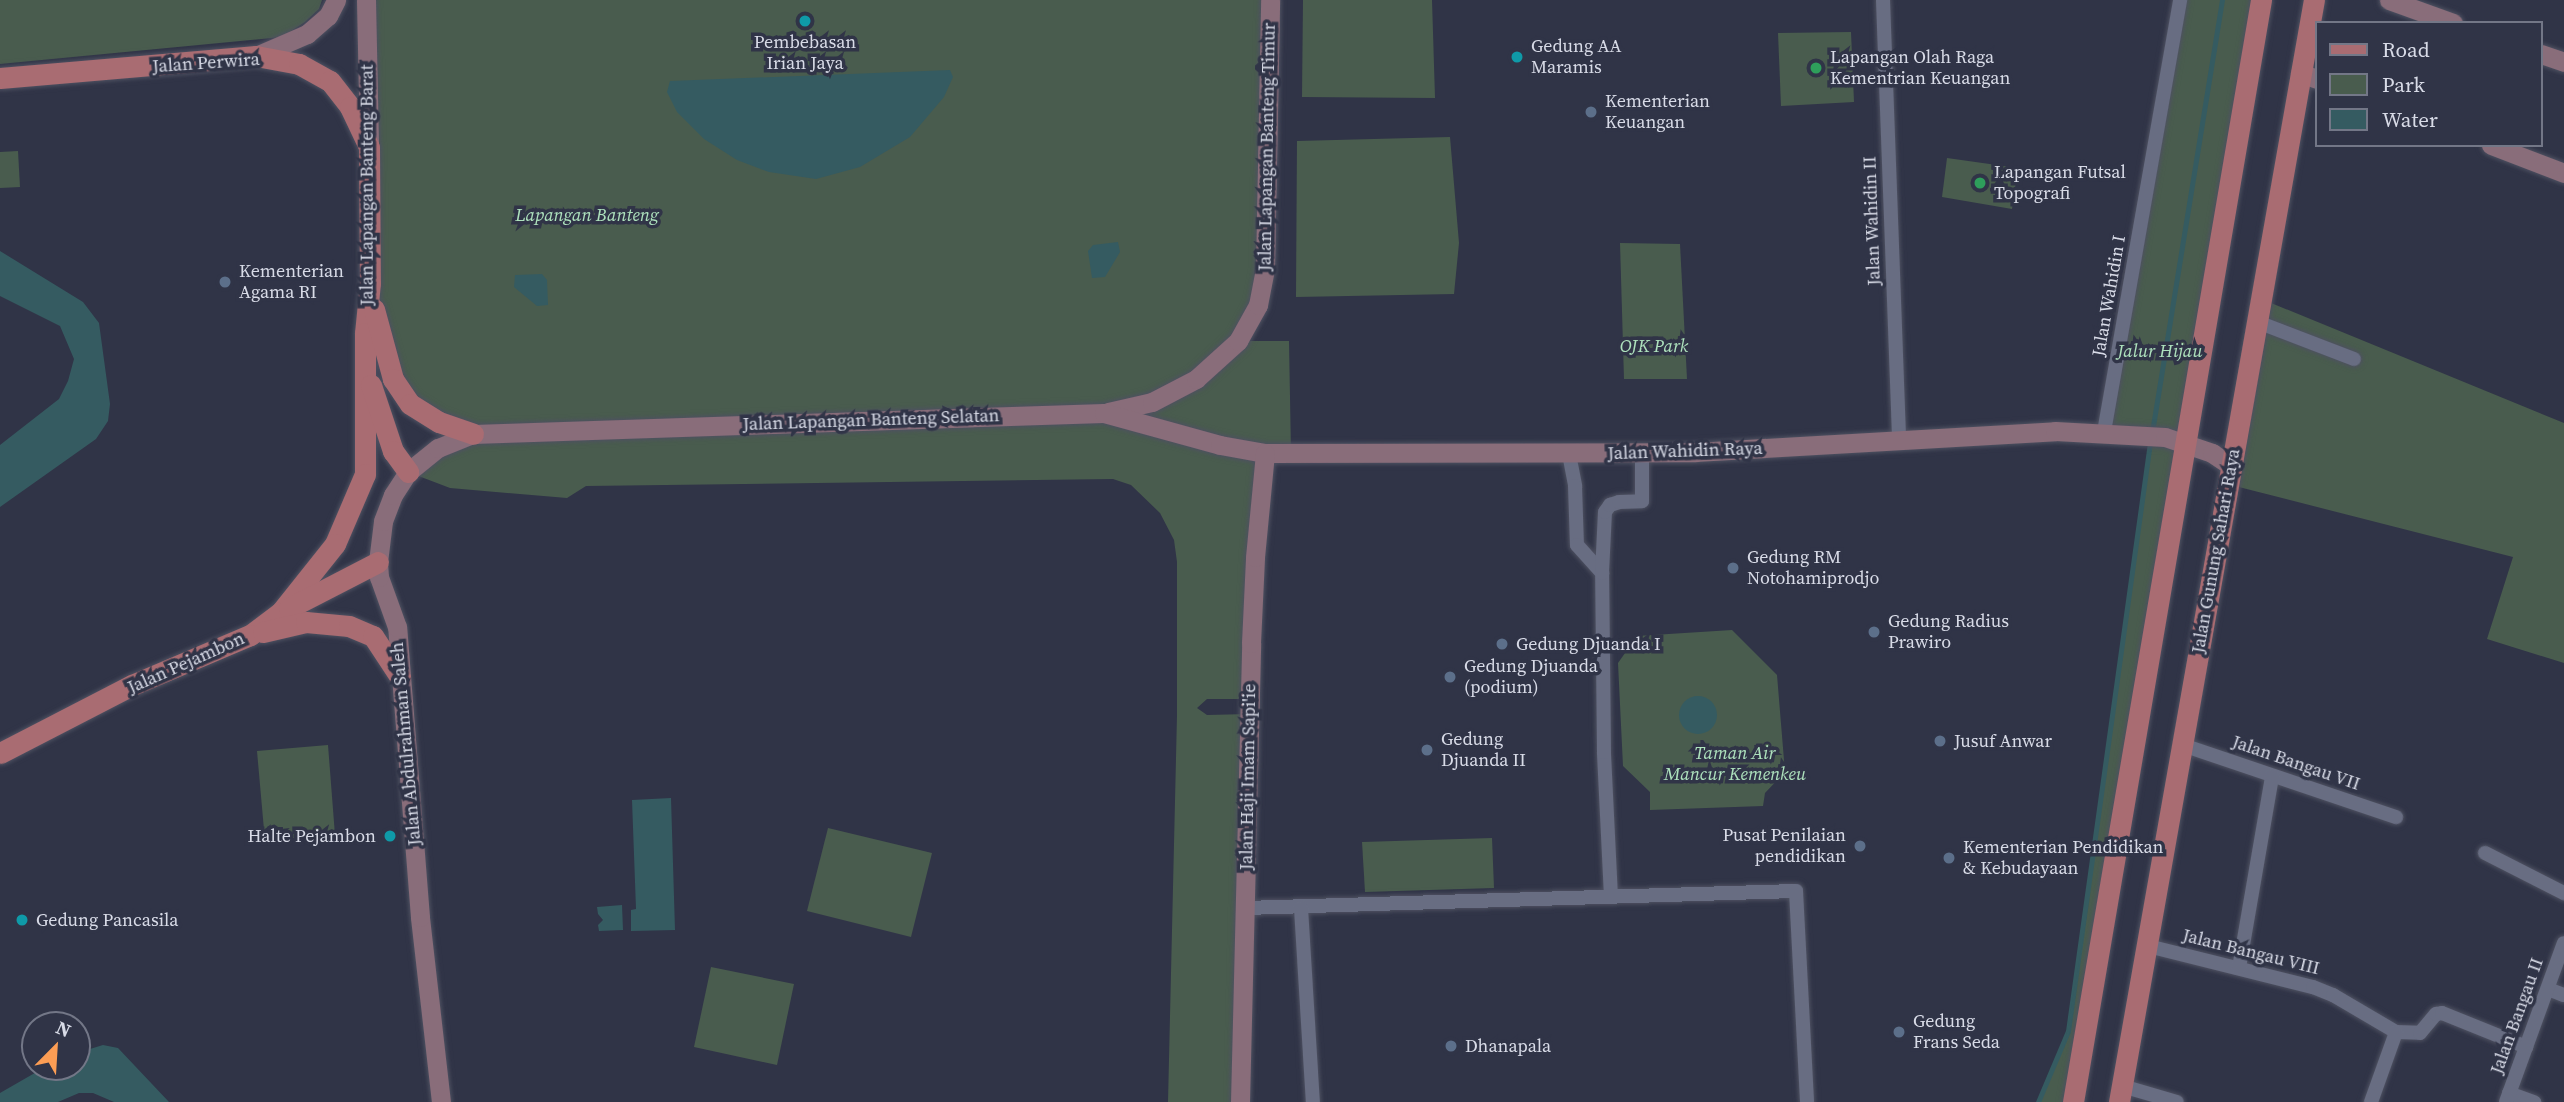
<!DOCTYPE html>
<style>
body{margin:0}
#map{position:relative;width:2564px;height:1102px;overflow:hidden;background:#303447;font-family:"Source Serif 4",serif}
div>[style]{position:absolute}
.green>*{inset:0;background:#495c4e}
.water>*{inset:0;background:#355b61}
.round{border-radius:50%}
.stream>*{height:5px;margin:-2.5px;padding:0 2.5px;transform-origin:2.5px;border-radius:2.5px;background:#355b61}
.roads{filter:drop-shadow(0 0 2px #4e5161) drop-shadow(0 0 2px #4e5161)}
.street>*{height:14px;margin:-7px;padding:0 7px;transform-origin:7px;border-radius:7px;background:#686d82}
.secondary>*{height:19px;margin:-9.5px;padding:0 9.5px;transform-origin:9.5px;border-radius:9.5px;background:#896d7a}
.primary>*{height:21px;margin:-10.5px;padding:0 10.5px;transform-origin:10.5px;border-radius:10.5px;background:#a96c72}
.dots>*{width:19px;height:19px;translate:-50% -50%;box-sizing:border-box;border:4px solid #303447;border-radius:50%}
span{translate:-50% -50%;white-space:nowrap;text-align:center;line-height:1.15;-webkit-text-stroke:7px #303447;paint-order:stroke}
.poi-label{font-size:18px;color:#d8dbe7}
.left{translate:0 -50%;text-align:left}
.right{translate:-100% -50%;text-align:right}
.street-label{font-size:18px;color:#d8dbe7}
.park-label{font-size:18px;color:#aee2bd;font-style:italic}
.legend{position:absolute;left:2315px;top:21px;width:228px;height:126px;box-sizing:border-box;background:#303447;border:2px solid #737787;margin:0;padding:9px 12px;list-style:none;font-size:21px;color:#d8dbe7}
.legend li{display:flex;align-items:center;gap:14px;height:35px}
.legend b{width:35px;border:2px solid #737787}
.north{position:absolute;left:21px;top:1011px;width:70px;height:70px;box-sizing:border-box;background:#303447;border:2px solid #737787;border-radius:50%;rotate:24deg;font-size:19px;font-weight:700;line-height:28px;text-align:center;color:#d8dbe7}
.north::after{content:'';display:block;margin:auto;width:24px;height:32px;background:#fc9d54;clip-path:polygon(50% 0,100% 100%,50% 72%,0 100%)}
</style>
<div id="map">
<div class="green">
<i style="clip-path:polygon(0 0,322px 0,319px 9px,305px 22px,282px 37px,0 64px)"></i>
<i style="clip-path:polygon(366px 0,1270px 0,1263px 288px,1239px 341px,1289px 341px,1291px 453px,1265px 453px,1249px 699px,1207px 699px,1197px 708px,1207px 715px,1249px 714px,1238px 1102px,1168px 1102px,1177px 715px,1177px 562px,1174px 540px,1160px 513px,1131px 485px,1113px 479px,586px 486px,567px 498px,450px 488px,408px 472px,472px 434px,411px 403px,376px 322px)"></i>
<i style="clip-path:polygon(1303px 0,1432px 0,1435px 98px,1302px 97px)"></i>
<i style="clip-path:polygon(2180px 0,2261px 0,2073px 1102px,2038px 1102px,2068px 1031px,2151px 436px,2104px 432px)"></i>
<i style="clip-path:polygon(1851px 32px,1854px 102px,1781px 106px,1778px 33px)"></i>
<i style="clip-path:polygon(1450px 137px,1459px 243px,1454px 294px,1296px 297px,1297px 141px)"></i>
<i style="clip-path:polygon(18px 151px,20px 187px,0 188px,0 152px)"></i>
<i style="clip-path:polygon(1947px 158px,2018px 168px,2012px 209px,1942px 197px)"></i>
<i style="clip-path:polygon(1620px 243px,1680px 244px,1687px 379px,1624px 379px)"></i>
<i style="clip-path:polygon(2259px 298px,2564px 423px,2564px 663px,2487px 639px,2513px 557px,2227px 484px)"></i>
<i style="clip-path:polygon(1732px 630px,1777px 675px,1785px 772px,1765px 793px,1763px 806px,1650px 810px,1650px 792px,1623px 766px,1618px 663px,1637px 636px)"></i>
<i style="clip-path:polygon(328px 745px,335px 835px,265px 841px,257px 751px)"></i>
<i style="clip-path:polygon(828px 828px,932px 853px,911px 937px,807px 911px)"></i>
<i style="clip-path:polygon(1492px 838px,1494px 888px,1365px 892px,1362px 842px)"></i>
<i style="clip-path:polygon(711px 967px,794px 984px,777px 1065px,694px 1047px)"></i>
</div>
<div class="water">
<i style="clip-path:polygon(950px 70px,953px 77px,944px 97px,910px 137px,860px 167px,816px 179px,769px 172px,737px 160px,704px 139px,677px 112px,667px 92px,670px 81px)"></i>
<i style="clip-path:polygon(1118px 242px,1120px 252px,1105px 277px,1092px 278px,1088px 251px,1093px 245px)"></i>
<i style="clip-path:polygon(0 251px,83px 302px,99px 323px,110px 404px,108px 421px,96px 439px,0 507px,0 445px,59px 399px,68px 381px,74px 359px,60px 326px,0 296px)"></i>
<i style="clip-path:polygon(542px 274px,547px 280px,548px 305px,537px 306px,514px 287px,515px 275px)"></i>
<i class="round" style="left:1679px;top:696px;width:38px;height:38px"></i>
<i style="clip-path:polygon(671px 798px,675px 930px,631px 931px,631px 910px,636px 909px,632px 800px)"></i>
<i style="clip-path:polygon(622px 905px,623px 930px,599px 931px,598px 925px,603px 920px,598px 914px,597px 907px)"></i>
<i style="clip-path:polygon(103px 1045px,118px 1048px,169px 1102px,114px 1102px,93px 1093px,79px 1093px,58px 1102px,0 1102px,0 1093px,40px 1070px,46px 1067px,77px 1067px,77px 1053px)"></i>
</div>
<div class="stream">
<i style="left:2152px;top:432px;width:438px;rotate:-80.8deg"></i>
<i style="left:2038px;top:1102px;width:77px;rotate:-67.1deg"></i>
<i style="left:2068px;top:1031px;width:595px;rotate:-82.07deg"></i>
</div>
<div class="roads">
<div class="street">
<i style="left:1883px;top:0;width:441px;rotate:87.9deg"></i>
<i style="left:2255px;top:321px;width:106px;rotate:21deg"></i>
<i style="left:2104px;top:432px;width:439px;rotate:-80deg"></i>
<i style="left:1569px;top:454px;width:33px;rotate:79deg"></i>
<i style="left:1575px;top:486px;width:59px;rotate:88.1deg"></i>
<i style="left:1577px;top:545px;width:38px;rotate:48deg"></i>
<i style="left:2183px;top:745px;width:225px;rotate:18.7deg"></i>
<i style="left:2485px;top:853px;width:89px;rotate:26.9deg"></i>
<i style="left:1611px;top:897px;width:145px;rotate:-92.8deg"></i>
<i style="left:1604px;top:752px;width:179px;rotate:-90.6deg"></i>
<i style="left:1602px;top:573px;width:61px;rotate:-87.2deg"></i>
<i style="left:1605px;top:512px;width:9px;rotate:-54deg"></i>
<i style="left:1610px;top:505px;width:9px;rotate:-18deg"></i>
<i style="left:1619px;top:502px;width:23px;rotate:-2deg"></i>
<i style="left:1642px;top:501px;width:49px;rotate:-90deg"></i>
<i style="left:1245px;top:908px;width:551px;rotate:-1.77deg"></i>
<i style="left:1796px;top:891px;width:211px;rotate:87deg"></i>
<i style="left:1301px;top:908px;width:194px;rotate:86.5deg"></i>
<i style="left:2148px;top:946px;width:170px;rotate:14deg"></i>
<i style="left:2313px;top:987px;width:22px;rotate:22deg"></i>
<i style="left:2333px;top:995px;width:73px;rotate:30.4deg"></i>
<i style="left:2396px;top:1032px;width:24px;rotate:2deg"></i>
<i style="left:2420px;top:1033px;width:25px;rotate:-50deg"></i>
<i style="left:2436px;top:1014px;width:6px;rotate:-9deg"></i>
<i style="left:2442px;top:1013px;width:91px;rotate:22deg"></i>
<i style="left:2239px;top:968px;width:195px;rotate:-80.2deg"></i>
<i style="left:2548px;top:989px;width:17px;rotate:21deg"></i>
<i style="left:2122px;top:1086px;width:57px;rotate:16.2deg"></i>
<i style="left:2509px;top:1093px;width:27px;rotate:20deg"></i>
<i style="left:2371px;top:1102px;width:74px;rotate:-70.3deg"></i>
<i style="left:2506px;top:1102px;width:169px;rotate:-70deg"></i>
</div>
<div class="secondary">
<i style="left:366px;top:0;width:146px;rotate:88.8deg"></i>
<i style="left:2389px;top:0;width:68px;rotate:19.8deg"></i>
<i style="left:2541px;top:54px;width:24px;rotate:19deg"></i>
<i style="left:256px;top:56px;width:56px;rotate:-23.3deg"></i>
<i style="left:307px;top:34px;width:28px;rotate:-41deg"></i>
<i style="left:328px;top:16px;width:18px;rotate:-63deg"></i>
<i style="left:2300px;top:73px;width:18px;rotate:19deg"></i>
<i style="left:2491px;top:145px;width:78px;rotate:21deg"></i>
<i style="left:1108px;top:412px;width:45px;rotate:-12.8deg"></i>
<i style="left:1152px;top:402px;width:50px;rotate:-27.6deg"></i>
<i style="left:1196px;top:379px;width:57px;rotate:-42.1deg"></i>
<i style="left:1238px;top:341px;width:41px;rotate:-60.9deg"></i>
<i style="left:1258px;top:305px;width:37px;rotate:-79deg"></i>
<i style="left:1265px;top:269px;width:269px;rotate:-88.9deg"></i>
<i style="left:441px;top:1102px;width:186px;rotate:-96.5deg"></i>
<i style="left:420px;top:917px;width:291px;rotate:-94.5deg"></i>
<i style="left:397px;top:627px;width:53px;rotate:-109.8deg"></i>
<i style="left:379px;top:577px;width:15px;rotate:-94deg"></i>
<i style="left:378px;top:562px;width:41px;rotate:-83deg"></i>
<i style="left:383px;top:521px;width:28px;rotate:-69deg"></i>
<i style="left:393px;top:495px;width:27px;rotate:-57deg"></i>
<i style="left:408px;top:472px;width:38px;rotate:-39deg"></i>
<i style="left:438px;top:448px;width:38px;rotate:-22deg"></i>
<i style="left:473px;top:434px;width:631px;rotate:-1.91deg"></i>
<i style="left:1104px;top:413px;width:120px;rotate:15.4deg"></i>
<i style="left:1220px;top:445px;width:46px;rotate:10.1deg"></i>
<i style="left:1265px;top:453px;width:430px;rotate:-0.1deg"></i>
<i style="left:1695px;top:452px;width:361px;rotate:-3.3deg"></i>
<i style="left:2055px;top:431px;width:110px;rotate:3.1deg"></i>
<i style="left:2165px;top:437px;width:50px;rotate:18.8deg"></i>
<i style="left:2212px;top:453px;width:23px;rotate:34deg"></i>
<i style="left:1240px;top:1102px;width:459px;rotate:-88.6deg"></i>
<i style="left:1251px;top:643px;width:86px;rotate:-87.3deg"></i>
<i style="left:1255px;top:557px;width:104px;rotate:-84.5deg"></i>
</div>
<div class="primary">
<i style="left:0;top:78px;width:257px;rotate:-4.9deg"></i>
<i style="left:256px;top:56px;width:44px;rotate:10.5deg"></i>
<i style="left:299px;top:64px;width:35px;rotate:29deg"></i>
<i style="left:330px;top:81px;width:33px;rotate:52deg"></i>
<i style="left:350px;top:107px;width:44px;rotate:64.6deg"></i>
<i style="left:369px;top:147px;width:136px;rotate:89.6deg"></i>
<i style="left:370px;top:283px;width:50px;rotate:95.7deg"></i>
<i style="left:365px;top:333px;width:141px;rotate:90deg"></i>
<i style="left:365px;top:474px;width:76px;rotate:113.2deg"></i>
<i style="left:335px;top:544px;width:87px;rotate:128.5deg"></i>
<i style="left:281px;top:612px;width:39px;rotate:143deg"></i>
<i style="left:250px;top:635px;width:128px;rotate:157deg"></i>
<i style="left:132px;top:685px;width:148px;rotate:152.7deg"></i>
<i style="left:374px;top:309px;width:73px;rotate:74.8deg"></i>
<i style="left:393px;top:379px;width:30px;rotate:56deg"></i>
<i style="left:410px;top:404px;width:34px;rotate:32deg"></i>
<i style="left:439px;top:422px;width:36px;rotate:19deg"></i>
<i style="left:371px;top:385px;width:70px;rotate:71.6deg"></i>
<i style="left:393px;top:451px;width:26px;rotate:54deg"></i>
<i style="left:289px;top:608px;width:100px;rotate:-27.3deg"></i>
<i style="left:263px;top:632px;width:44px;rotate:-13.1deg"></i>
<i style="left:306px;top:622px;width:43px;rotate:5.3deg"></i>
<i style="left:349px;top:626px;width:26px;rotate:23deg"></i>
<i style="left:373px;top:636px;width:49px;rotate:56.6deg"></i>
<i style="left:2073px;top:1102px;width:1118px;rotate:-80.32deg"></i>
<i style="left:2119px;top:1102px;width:1119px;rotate:-79.97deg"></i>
</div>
</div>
<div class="dots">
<i style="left:805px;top:21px;background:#0f9aa8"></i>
<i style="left:1517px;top:57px;background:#0f9aa8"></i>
<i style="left:1816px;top:68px;background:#2e9e5b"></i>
<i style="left:1591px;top:112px;background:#5c6f8a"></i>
<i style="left:1980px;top:183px;background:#2e9e5b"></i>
<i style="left:225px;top:282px;background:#5c6f8a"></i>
<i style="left:1733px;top:568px;background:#5c6f8a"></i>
<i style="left:1874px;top:632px;background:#5c6f8a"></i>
<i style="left:1502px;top:644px;background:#5c6f8a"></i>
<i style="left:1450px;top:677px;background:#5c6f8a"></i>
<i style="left:1940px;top:741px;background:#5c6f8a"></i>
<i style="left:1427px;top:750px;background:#5c6f8a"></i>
<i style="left:390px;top:836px;background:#0f9aa8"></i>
<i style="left:1860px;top:846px;background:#5c6f8a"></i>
<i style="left:1949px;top:858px;background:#5c6f8a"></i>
<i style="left:22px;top:920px;background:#0f9aa8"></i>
<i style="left:1899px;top:1032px;background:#5c6f8a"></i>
<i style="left:1451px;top:1046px;background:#5c6f8a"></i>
</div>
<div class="poi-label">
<span style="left:805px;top:53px">Pembebasan<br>Irian Jaya</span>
<span class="left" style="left:1531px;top:57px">Gedung AA<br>Maramis</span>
<span class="left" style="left:1830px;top:68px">Lapangan Olah Raga<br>Kementrian Keuangan</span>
<span class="left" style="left:1605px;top:112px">Kementerian<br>Keuangan</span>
<span class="left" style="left:1994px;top:183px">Lapangan Futsal<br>Topografi</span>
<span class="left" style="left:239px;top:282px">Kementerian<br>Agama RI</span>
<span class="left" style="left:1747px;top:568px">Gedung RM<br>Notohamiprodjo</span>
<span class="left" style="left:1888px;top:632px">Gedung Radius<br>Prawiro</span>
<span class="left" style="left:1516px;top:644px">Gedung Djuanda I</span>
<span class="left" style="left:1464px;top:677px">Gedung Djuanda<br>(podium)</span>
<span class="left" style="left:1441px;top:750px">Gedung<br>Djuanda II</span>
<span class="left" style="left:1954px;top:741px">Jusuf Anwar</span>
<span class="right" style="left:376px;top:836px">Halte Pejambon</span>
<span class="right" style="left:1846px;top:846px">Pusat Penilaian<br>pendidikan</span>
<span class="left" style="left:1963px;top:858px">Kementerian Pendidikan<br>&amp; Kebudayaan</span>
<span class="left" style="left:36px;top:920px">Gedung Pancasila</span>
<span class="left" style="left:1913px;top:1032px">Gedung<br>Frans Seda</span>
<span class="left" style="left:1465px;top:1046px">Dhanapala</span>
</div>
<div class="street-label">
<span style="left:206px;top:63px;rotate:-4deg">Jalan Perwira</span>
<span style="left:1267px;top:147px;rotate:-89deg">Jalan Lapangan Banteng Timur</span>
<span style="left:367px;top:185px;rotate:-90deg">Jalan Lapangan Banteng Barat</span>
<span style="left:1872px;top:221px;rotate:-92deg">Jalan Wahidin II</span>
<span style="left:2109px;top:296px;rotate:-80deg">Jalan Wahidin I</span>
<span style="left:871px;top:420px;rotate:-2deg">Jalan Lapangan Banteng Selatan</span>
<span style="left:1685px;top:451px;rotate:-2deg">Jalan Wahidin Raya</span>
<span style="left:2216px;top:551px;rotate:-80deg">Jalan Gunung Sahari Raya</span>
<span style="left:186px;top:663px;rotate:-24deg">Jalan Pejambon</span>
<span style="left:406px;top:744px;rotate:-95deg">Jalan Abdulrahman Saleh</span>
<span style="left:2296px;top:763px;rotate:19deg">Jalan Bangau VII</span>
<span style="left:1248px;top:777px;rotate:-89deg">Jalan Haji Imam Sapi'ie</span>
<span style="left:2251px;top:952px;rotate:14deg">Jalan Bangau VIII</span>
<span style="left:2517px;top:1016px;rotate:-70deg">Jalan Bangau II</span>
</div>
<div class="park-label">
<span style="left:587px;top:215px">Lapangan Banteng</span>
<span style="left:1654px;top:346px">OJK Park</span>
<span style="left:2160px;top:351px">Jalur Hijau</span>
<span style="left:1735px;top:764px">Taman Air<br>Mancur Kemenkeu</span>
</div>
<ul class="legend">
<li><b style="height:9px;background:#a96c72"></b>Road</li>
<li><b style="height:19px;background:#495c4e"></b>Park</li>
<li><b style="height:19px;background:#355b61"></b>Water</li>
</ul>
<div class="north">N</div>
</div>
